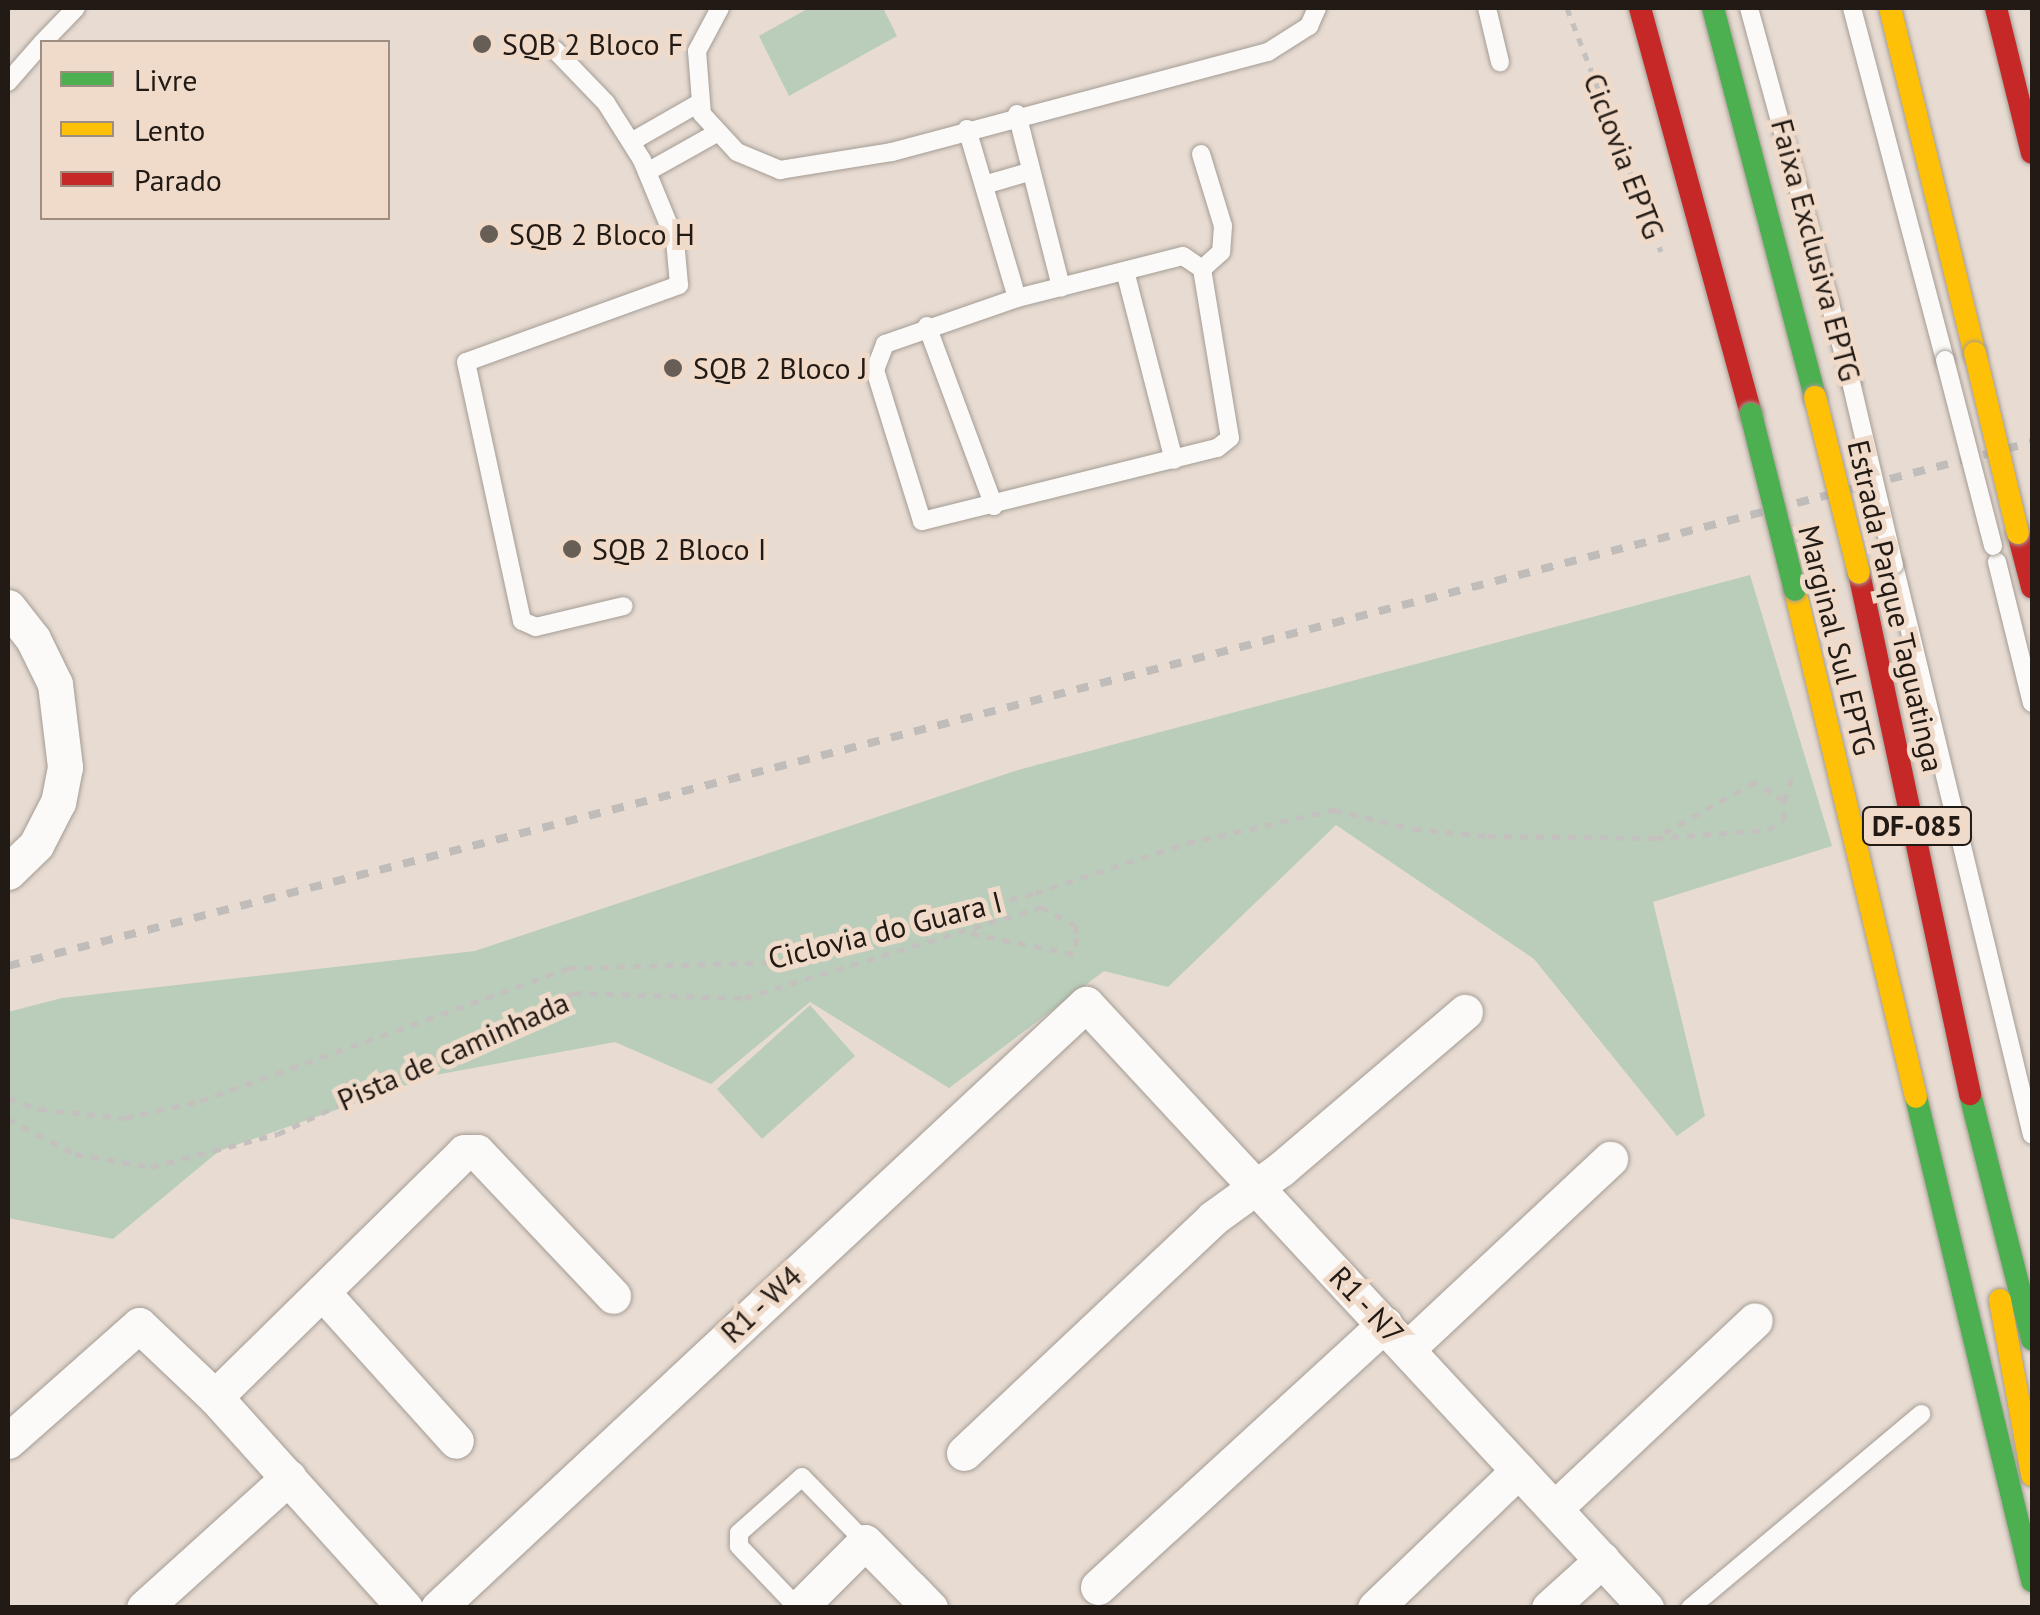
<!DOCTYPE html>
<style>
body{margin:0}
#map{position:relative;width:2040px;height:1615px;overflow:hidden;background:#e7dbd2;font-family:"PT Sans",sans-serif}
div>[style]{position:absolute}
.green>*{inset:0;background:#b9cdba}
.path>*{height:5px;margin-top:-2.5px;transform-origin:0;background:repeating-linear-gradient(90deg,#c4c0bd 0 8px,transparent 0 16px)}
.roads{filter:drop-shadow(0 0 2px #a49c94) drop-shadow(0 0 2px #a49c94)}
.lane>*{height:18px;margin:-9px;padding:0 9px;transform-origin:9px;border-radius:9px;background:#fbfaf8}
.street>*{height:35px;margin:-17.5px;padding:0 17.5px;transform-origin:17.5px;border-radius:17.5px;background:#fbfaf8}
.fast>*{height:22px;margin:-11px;padding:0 11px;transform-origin:11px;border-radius:11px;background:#4caf50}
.slow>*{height:22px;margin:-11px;padding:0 11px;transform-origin:11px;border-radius:11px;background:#ffc107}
.jam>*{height:22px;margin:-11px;padding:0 11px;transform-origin:11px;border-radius:11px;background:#c62828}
.rail>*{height:8px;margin-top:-4px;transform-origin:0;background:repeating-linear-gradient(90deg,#bfbcba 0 12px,transparent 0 24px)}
.bridges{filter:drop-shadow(0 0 2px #a49c94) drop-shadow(0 0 2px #a49c94)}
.lane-bridge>*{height:18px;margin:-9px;padding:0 9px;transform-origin:9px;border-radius:9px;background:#fbfaf8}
.fast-bridge>*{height:22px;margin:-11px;padding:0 11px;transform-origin:11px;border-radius:11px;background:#4caf50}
.slow-bridge>*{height:22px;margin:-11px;padding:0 11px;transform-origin:11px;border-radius:11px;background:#ffc107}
.dots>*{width:28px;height:28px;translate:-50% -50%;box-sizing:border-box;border:5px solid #f0dac9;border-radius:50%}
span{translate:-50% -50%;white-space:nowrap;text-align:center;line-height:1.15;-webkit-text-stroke:10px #f0dac9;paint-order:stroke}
.shield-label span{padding:2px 8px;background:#f0dac9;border:2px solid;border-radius:8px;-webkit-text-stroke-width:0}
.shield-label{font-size:28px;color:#221a14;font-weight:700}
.poi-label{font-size:30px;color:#221a14}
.left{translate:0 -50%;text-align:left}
.street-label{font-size:30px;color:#221a14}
.frame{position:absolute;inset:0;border:10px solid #221a14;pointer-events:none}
.legend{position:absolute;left:40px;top:40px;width:350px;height:180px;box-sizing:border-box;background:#f0dac9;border:2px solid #9e8d81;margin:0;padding:12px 18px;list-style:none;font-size:30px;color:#221a14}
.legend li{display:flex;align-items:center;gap:20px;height:50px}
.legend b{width:50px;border:2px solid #9e8d81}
</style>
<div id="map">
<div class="green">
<i style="clip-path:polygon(809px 8px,883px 8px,897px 36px,789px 96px,759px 36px)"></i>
<i style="clip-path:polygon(1750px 575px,1832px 846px,1653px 902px,1705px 1116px,1677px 1136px,1534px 959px,1336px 825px,1168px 987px,1104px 971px,949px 1088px,810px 1002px,711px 1084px,615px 1042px,435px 1075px,219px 1151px,113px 1239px,8px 1218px,8px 1012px,62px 998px,475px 951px,1018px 770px)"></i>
<i style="clip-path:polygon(810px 1005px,855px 1056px,762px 1139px,717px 1089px)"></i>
</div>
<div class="path">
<i style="left:1567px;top:8px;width:261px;rotate:68.9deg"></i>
<i style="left:1784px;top:801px;width:33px;rotate:-72deg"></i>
<i style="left:8px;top:1098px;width:33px;rotate:20deg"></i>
<i style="left:39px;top:1109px;width:86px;rotate:6deg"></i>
<i style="left:125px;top:1118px;width:77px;rotate:-12.8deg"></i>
<i style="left:200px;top:1101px;width:392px;rotate:-19.8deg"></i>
<i style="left:569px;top:968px;width:209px;rotate:-1.6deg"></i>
<i style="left:778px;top:962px;width:266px;rotate:-15deg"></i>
<i style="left:1035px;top:893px;width:160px;rotate:-18.2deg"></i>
<i style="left:1187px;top:843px;width:151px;rotate:-12.7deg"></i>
<i style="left:1334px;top:810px;width:82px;rotate:13.4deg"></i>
<i style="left:1414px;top:829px;width:74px;rotate:5.4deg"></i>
<i style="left:1488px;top:836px;width:167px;rotate:0.7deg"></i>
<i style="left:1655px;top:838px;width:113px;rotate:-4deg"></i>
<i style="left:1768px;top:830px;width:19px;rotate:-35deg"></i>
<i style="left:1784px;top:819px;width:18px;rotate:-90deg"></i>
<i style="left:1784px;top:801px;width:35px;rotate:-147deg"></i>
<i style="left:1755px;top:782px;width:115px;rotate:150.8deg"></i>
<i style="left:8px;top:1119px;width:76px;rotate:27.6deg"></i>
<i style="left:75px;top:1154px;width:77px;rotate:9.7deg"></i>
<i style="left:151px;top:1167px;width:131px;rotate:-14.6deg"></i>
<i style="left:278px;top:1134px;width:328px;rotate:-25.5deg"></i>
<i style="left:574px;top:993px;width:170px;rotate:1.7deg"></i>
<i style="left:744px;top:998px;width:311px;rotate:-17deg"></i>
<i style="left:1041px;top:907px;width:38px;rotate:28deg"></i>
<i style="left:1075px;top:925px;width:13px;rotate:81deg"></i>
<i style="left:1077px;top:938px;width:16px;rotate:104deg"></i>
<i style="left:1073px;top:954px;width:106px;rotate:-168.6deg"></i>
</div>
<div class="roads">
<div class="lane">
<i style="left:720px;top:8px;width:49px;rotate:118.1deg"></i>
<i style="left:697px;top:51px;width:63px;rotate:85.5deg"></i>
<i style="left:702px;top:114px;width:52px;rotate:47.4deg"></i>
<i style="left:737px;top:152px;width:47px;rotate:22.7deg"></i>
<i style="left:780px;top:170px;width:113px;rotate:-9.1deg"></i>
<i style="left:892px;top:152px;width:389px;rotate:-14.9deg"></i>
<i style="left:1268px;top:52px;width:49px;rotate:-32.4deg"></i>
<i style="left:1309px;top:26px;width:20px;rotate:-66deg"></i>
<i style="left:1487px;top:8px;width:56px;rotate:76.5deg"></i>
<i style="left:1749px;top:8px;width:388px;rotate:74.7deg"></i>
<i style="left:1852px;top:8px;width:364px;rotate:75.2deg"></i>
<i style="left:43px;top:42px;width:47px;rotate:-45.9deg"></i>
<i style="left:555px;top:50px;width:74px;rotate:46.1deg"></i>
<i style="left:606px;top:103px;width:67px;rotate:57.7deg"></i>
<i style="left:642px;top:160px;width:87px;rotate:67.6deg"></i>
<i style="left:675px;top:240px;width:45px;rotate:84.9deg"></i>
<i style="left:679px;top:285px;width:226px;rotate:160.1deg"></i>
<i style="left:466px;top:362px;width:265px;rotate:77.8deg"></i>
<i style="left:522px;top:621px;width:15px;rotate:23deg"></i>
<i style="left:536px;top:627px;width:90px;rotate:-13.4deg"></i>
<i style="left:8px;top:82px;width:52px;rotate:-48.9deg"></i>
<i style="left:1017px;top:114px;width:179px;rotate:75.7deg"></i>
<i style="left:967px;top:129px;width:176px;rotate:73.5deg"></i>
<i style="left:631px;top:142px;width:78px;rotate:-29.8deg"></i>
<i style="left:1201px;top:154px;width:75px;rotate:73deg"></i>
<i style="left:1223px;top:226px;width:26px;rotate:94deg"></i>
<i style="left:1221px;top:252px;width:25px;rotate:138deg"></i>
<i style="left:647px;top:172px;width:78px;rotate:-29.2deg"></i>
<i style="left:984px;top:185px;width:47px;rotate:-16.1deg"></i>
<i style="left:1183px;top:256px;width:23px;rotate:34deg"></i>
<i style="left:1202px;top:269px;width:171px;rotate:80.6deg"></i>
<i style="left:1230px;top:438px;width:16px;rotate:142deg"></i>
<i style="left:1217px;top:448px;width:304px;rotate:166.1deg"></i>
<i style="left:922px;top:521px;width:158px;rotate:-107.3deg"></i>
<i style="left:875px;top:370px;width:28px;rotate:-69deg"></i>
<i style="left:885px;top:344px;width:140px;rotate:-19.2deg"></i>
<i style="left:1017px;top:298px;width:171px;rotate:-14.2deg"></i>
<i style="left:1125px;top:271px;width:195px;rotate:75.5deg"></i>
<i style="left:927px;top:326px;width:192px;rotate:69.6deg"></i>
<i style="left:1997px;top:562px;width:145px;rotate:76.1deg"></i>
<i style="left:1894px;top:565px;width:586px;rotate:76.39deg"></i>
<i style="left:798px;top:1608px;width:86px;rotate:-133.6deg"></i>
<i style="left:739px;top:1546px;width:13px;rotate:-90deg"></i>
<i style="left:739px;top:1533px;width:84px;rotate:-41.6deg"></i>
<i style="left:802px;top:1477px;width:91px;rotate:45.9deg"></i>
<i style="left:1690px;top:1608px;width:302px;rotate:-40deg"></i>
</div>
<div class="street">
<i style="left:8px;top:607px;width:41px;rotate:52deg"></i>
<i style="left:33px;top:639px;width:50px;rotate:63.9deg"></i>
<i style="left:55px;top:684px;width:84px;rotate:83.1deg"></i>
<i style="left:65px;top:767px;width:36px;rotate:101deg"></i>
<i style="left:58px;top:802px;width:48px;rotate:117.1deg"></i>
<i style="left:36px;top:845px;width:39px;rotate:136deg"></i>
<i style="left:322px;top:1292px;width:200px;rotate:48deg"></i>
<i style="left:1408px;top:1348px;width:277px;rotate:-43.1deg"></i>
<i style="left:215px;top:1397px;width:349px;rotate:-44.5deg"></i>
<i style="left:464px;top:1152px;width:13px"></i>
<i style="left:477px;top:1152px;width:198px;rotate:46.6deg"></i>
<i style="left:8px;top:1441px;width:175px;rotate:-41.5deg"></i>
<i style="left:139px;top:1325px;width:105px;rotate:43.5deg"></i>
<i style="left:215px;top:1397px;width:284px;rotate:48deg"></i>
<i style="left:964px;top:1453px;width:342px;rotate:-43.3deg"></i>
<i style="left:1213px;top:1218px;width:84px;rotate:-35.8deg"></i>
<i style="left:1281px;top:1169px;width:242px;rotate:-40.5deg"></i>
<i style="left:1555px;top:1508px;width:274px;rotate:-43.2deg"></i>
<i style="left:1098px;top:1587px;width:389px;rotate:-42.5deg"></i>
<i style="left:144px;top:1608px;width:195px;rotate:-42.1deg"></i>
<i style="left:438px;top:1608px;width:886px;rotate:-42.99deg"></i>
<i style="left:1086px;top:1004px;width:824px;rotate:47.16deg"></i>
<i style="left:799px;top:1608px;width:93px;rotate:-45deg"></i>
<i style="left:865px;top:1542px;width:93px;rotate:45.4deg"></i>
<i style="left:1375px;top:1608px;width:199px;rotate:-43.8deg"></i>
<i style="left:1549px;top:1608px;width:72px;rotate:-42.2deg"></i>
</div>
<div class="fast">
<i style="left:1713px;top:8px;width:402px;rotate:75.3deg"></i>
<i style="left:1970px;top:1094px;width:253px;rotate:75.8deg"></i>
<i style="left:1916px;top:1097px;width:498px;rotate:76.5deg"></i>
</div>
<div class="slow">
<i style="left:1890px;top:8px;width:355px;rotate:76.2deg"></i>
<i style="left:1795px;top:590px;width:521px;rotate:76.58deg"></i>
<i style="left:2000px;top:1300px;width:178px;rotate:79.6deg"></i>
</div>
<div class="jam">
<i style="left:1640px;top:8px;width:421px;rotate:74.7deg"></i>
<i style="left:1996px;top:8px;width:149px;rotate:76.1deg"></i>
<i style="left:2018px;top:533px;width:56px;rotate:75.5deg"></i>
<i style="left:1859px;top:573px;width:533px;rotate:77.97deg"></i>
</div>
</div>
<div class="rail">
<i style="left:8px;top:966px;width:2091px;rotate:-14.51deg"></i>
</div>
<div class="bridges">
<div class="lane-bridge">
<i style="left:1945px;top:360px;width:192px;rotate:75.5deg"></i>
<i style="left:1851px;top:382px;width:188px;rotate:76.8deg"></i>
</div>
<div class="fast-bridge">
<i style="left:1751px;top:414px;width:181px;rotate:76deg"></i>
</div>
<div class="slow-bridge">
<i style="left:1975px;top:353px;width:185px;rotate:76.6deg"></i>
<i style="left:1815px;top:397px;width:181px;rotate:76deg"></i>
</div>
</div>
<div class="dots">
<i style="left:482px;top:44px;background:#675e56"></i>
<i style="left:489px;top:234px;background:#675e56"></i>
<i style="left:673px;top:368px;background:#675e56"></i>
<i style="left:572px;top:549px;background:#675e56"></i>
</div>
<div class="shield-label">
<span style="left:1917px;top:826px">DF-085</span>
</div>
<div class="poi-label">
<span class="left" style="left:502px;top:44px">SQB 2 Bloco F</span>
<span class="left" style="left:509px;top:234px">SQB 2 Bloco H</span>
<span class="left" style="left:693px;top:368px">SQB 2 Bloco J</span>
<span class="left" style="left:592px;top:549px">SQB 2 Bloco I</span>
</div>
<div class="street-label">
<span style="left:1624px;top:156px;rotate:69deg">Ciclovia EPTG</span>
<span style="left:1816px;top:250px;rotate:75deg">Faixa Exclusiva EPTG</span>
<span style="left:1896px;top:606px;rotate:77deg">Estrada Parque Taguatinga</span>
<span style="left:1837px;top:640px;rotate:76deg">Marginal Sul EPTG</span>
<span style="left:885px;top:930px;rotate:-14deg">Ciclovia do Guara I</span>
<span style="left:453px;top:1051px;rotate:-24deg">Pista de caminhada</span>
<span style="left:761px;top:1304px;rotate:-43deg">R1 - W4</span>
<span style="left:1367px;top:1305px;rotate:47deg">R1 - N7</span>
</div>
<div class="frame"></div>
<ul class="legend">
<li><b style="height:12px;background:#4caf50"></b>Livre</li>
<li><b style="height:12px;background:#ffc107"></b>Lento</li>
<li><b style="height:12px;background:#c62828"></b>Parado</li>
</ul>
</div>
